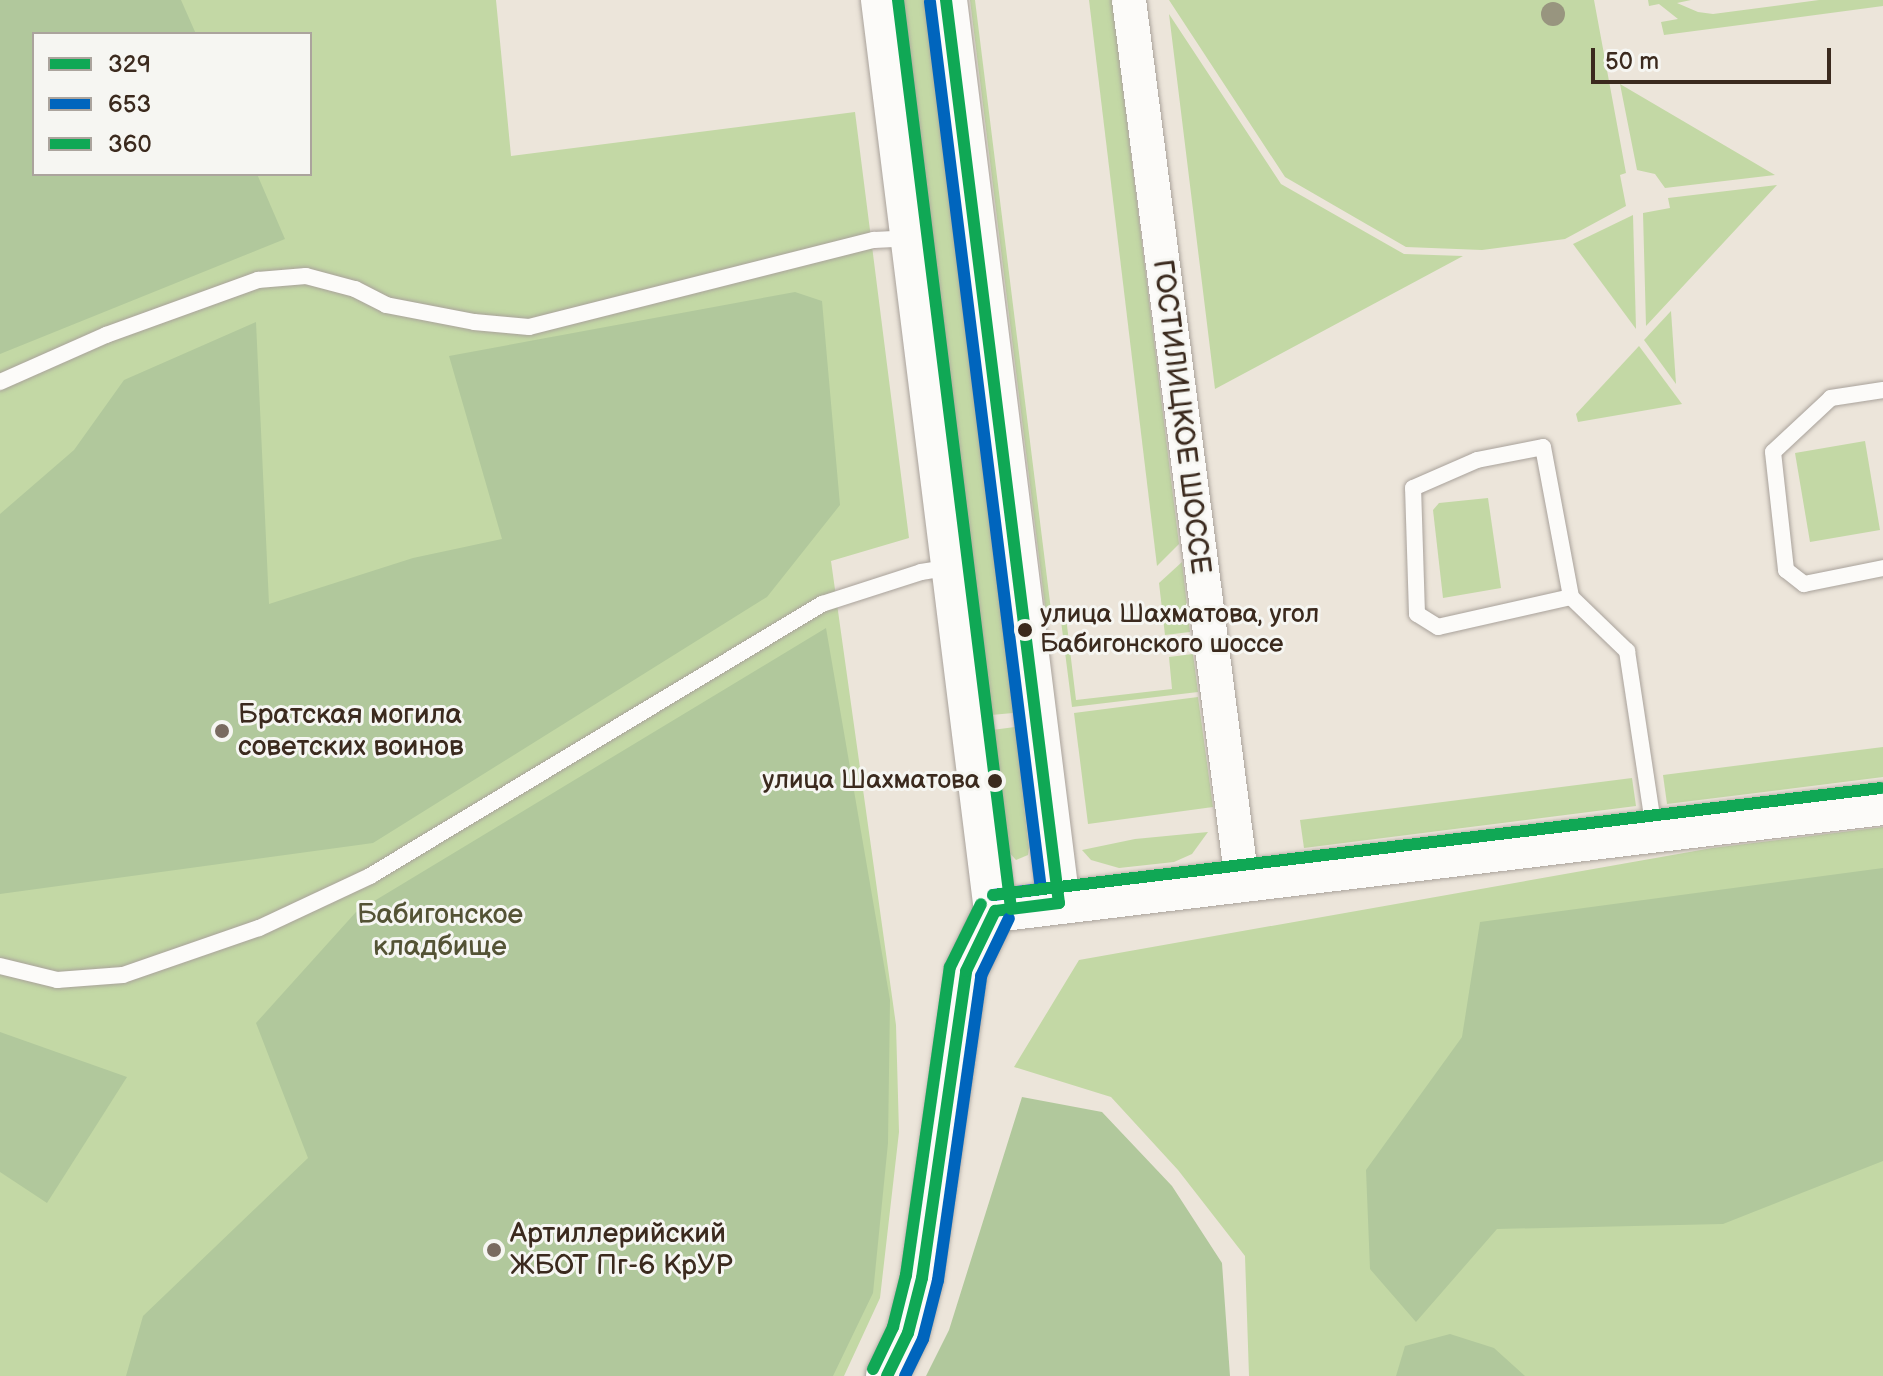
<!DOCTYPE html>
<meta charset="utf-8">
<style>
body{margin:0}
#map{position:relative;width:1883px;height:1376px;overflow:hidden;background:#ece5da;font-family:"Balsamiq Sans",sans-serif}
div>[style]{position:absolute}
.green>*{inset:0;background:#c3d8a5}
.forest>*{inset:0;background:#b1c89c}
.roads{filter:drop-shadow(0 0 2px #a9a29b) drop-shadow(0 0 2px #a9a29b)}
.service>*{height:16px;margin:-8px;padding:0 8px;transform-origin:8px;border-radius:8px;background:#fcfbf9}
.minor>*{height:34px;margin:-17px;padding:0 17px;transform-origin:17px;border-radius:17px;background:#fcfbf9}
.tertiary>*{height:42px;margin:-21px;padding:0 21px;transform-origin:21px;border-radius:21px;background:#fcfbf9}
.bus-1>*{height:12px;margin:-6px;padding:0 6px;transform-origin:6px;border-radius:6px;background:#10a855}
.bus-2>*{height:12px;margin:-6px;padding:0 6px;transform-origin:6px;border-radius:6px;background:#0065bd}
.bus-3>*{height:12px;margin:-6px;padding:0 6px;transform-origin:6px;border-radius:6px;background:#10a855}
.trees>*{width:24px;height:24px;margin:-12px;border-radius:50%;background:#98957f}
.dots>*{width:22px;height:22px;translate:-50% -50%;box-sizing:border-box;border:4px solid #f6f6f2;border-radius:50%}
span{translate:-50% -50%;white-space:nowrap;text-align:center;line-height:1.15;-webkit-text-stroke:6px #f6f6f2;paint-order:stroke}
.bus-label{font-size:26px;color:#3b2a1e}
.left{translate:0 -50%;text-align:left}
.right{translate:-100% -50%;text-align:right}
.street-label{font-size:28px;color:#3b2a1e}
.poi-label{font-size:28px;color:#3b2a1e}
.park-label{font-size:28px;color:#545335}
.legend{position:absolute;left:32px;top:32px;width:280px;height:144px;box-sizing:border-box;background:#f6f6f2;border:2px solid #aba49d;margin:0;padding:10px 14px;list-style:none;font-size:24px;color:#3b2a1e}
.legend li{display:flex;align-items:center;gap:16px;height:40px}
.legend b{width:40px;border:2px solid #aba49d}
.scale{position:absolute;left:1591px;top:48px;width:240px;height:36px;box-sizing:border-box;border:4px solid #3b2a1e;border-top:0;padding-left:10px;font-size:24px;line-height:28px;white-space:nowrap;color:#3b2a1e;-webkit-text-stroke:6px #f6f6f2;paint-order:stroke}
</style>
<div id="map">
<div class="green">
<i style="clip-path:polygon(evenodd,0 0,496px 0,511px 156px,855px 112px,909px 538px,831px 561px,896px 1025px,899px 1132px,880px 1298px,844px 1376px,0 1376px,0 0,34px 34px,310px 34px,310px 174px,34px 174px,34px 34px)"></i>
<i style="clip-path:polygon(904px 0,926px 0,1013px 713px,991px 715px)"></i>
<i style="clip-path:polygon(970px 0,975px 0,1051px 610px,1065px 609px,1076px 700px,1172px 689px,1169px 657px,1193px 654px,1198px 692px,1072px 707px,1060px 613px,1046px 614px)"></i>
<i style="clip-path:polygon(1089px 0,1112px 0,1179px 544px,1157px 566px)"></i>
<i style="clip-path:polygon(1169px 0,1594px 0,1626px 173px,1620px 175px,1626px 206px,1565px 239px,1482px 250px,1406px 247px,1285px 177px)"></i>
<i style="clip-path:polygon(1648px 0,1691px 0,1677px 3px,1698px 12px,1713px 14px,1819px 0,1883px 0,1883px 6px,1664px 35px,1661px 22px,1678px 19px,1659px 4px,1649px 6px)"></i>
<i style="clip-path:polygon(1169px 14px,1281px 184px,1404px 254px,1463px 256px,1215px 389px)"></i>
<i style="clip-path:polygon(1620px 84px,1775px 175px,1665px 188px,1655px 174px,1637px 170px)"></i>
<i style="clip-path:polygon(1777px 185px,1646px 326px,1643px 213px,1670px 208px,1668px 198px)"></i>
<i style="clip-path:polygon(1633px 215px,1636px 329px,1573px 244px)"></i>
<i style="clip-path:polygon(1671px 311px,1676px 384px,1644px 340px)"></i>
<i style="clip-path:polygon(1639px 346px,1682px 404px,1578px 422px,1576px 414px)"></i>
<i style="clip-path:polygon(1865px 441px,1880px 530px,1810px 542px,1795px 453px)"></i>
<i style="clip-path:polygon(1488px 498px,1501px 588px,1443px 598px,1433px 510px,1439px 503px)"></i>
<i style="clip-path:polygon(1182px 562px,1190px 632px,1165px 635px,1159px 583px)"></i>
<i style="clip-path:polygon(1198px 697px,1213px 807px,1088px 824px,1074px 713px)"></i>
<i style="clip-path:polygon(1015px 727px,1029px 848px,1028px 855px,1016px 860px,1007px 850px,992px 730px)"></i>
<i style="clip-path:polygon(1883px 747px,1883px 777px,1667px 804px,1663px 775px)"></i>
<i style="clip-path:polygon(1632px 778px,1636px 806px,1304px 848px,1300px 820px)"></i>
<i style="clip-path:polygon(1883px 827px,1883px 1376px,1249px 1376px,1245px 1256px,1178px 1170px,1111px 1097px,1014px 1067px,1079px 960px,1712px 848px)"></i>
<i style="clip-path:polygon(1208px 832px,1192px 854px,1174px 862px,1119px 868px,1091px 860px,1082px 850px,1135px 839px)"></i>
</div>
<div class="forest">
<i style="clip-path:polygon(0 0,181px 0,196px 34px,34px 34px,34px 174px,257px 174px,285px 239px,0 354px)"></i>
<i style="clip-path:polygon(795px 292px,822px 301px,840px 505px,767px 597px,373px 843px,0 894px,0 514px,74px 450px,124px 380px,256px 322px,269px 604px,413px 558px,502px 539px,449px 356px)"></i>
<i style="clip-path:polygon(826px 628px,890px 1000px,888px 1143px,873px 1293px,833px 1376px,126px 1376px,143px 1316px,308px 1158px,256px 1023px,356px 912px)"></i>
<i style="clip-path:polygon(1883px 868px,1883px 1161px,1723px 1224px,1497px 1229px,1416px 1322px,1370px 1269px,1366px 1170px,1462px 1037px,1480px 922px)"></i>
<i style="clip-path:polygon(0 1032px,127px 1077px,47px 1203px,0 1172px)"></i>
<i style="clip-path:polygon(1022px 1097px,1102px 1112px,1172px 1186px,1222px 1263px,1230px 1376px,926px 1376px,949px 1330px)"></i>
<i style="clip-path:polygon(1450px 1334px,1494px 1348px,1525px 1376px,1396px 1376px,1405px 1346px)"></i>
</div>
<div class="roads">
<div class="service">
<i style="left:0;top:382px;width:116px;rotate:-23.9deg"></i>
<i style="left:106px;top:335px;width:162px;rotate:-19.9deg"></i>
<i style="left:258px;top:280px;width:48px;rotate:-4.8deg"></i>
<i style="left:306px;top:276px;width:51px;rotate:14.9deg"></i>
<i style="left:355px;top:289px;width:35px;rotate:27deg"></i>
<i style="left:386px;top:305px;width:90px;rotate:10.9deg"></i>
<i style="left:474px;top:322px;width:55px;rotate:5.2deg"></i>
<i style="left:529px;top:327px;width:356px;rotate:-14.2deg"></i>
<i style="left:874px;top:240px;width:35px;rotate:-3deg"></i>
<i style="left:1883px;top:390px;width:53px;rotate:171.3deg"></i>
<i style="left:1831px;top:398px;width:79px;rotate:137deg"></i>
<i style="left:1773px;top:452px;width:119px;rotate:83.7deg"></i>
<i style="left:1786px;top:570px;width:23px;rotate:38deg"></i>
<i style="left:1804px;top:584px;width:81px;rotate:-11.4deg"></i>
<i style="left:1571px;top:597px;width:136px;rotate:167.3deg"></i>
<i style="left:1438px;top:627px;width:25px;rotate:-148deg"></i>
<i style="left:1417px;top:614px;width:126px;rotate:-91.8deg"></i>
<i style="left:1413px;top:488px;width:70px;rotate:-23.6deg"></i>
<i style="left:1477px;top:460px;width:67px;rotate:-11.1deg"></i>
<i style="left:1543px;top:447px;width:153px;rotate:79.4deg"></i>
<i style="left:1571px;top:597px;width:78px;rotate:44deg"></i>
<i style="left:1627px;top:651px;width:180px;rotate:81.4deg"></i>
<i style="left:0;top:966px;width:59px;rotate:13.8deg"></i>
<i style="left:57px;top:980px;width:66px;rotate:-4.3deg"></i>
<i style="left:123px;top:975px;width:144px;rotate:-19.1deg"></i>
<i style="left:259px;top:928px;width:123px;rotate:-25.1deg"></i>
<i style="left:370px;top:876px;width:528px;rotate:-31.04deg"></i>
<i style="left:822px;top:604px;width:104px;rotate:-17.9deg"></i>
<i style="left:921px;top:572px;width:31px;rotate:-9deg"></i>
</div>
<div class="minor">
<i style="left:1129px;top:0;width:889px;rotate:82.7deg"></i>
</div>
<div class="tertiary">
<i style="left:882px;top:0;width:918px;rotate:82.93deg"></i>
<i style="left:946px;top:0;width:910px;rotate:82.87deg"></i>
<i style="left:995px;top:911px;width:894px;rotate:-6.87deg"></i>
<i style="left:887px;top:1376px;width:48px;rotate:-64deg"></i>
<i style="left:908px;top:1333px;width:57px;rotate:-75.7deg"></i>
<i style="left:922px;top:1278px;width:310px;rotate:-81.8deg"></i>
<i style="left:966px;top:971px;width:67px;rotate:-64.2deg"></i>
</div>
</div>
<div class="bus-1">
<i style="left:946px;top:0;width:910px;rotate:82.87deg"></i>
<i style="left:1059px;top:903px;width:64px;rotate:172.9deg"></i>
<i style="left:887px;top:1376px;width:48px;rotate:-64deg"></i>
<i style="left:908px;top:1333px;width:57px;rotate:-75.7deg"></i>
<i style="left:922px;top:1278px;width:310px;rotate:-81.8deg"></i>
<i style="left:966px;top:971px;width:67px;rotate:-64.2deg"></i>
</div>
<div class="bus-2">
<i style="left:930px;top:2px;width:894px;rotate:82.87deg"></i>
<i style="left:1041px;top:889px;width:48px;rotate:172.9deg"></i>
<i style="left:905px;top:1376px;width:41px;rotate:-64.1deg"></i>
<i style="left:923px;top:1339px;width:61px;rotate:-75.7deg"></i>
<i style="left:938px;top:1280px;width:307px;rotate:-81.9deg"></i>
<i style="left:981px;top:976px;width:64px;rotate:-64.2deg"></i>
</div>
<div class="bus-3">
<i style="left:898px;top:0;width:916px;rotate:82.91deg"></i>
<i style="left:993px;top:895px;width:894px;rotate:-6.87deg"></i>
<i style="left:873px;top:1369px;width:47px;rotate:-64.5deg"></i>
<i style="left:893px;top:1327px;width:54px;rotate:-76deg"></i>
<i style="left:906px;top:1275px;width:311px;rotate:-81.9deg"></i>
<i style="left:950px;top:967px;width:70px;rotate:-63.8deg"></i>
</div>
<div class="trees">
<i style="left:1553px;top:14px"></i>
</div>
<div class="dots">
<i style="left:1025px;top:630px;background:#3b2a1e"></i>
<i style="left:222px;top:731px;background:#796b60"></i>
<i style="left:995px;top:781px;background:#3b2a1e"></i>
<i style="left:494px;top:1250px;background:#796b60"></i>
</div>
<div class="bus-label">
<span class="left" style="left:1040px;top:630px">улица Шахматова, угол<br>Бабигонского шоссе</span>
<span class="right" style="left:980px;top:781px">улица Шахматова</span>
</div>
<div class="street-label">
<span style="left:1181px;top:417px;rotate:83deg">ГОСТИЛИЦКОЕ ШОССЕ</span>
</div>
<div class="poi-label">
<span class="left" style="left:238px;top:731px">Братская могила<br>советских воинов</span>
<span class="left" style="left:510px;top:1250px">Артиллерийский<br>ЖБОТ Пг-6 КрУР</span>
</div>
<div class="park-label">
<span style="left:440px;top:931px">Бабигонское<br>кладбище</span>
</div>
<ul class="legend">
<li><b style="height:10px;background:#10a855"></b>329</li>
<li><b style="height:10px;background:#0065bd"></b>653</li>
<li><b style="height:10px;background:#10a855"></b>360</li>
</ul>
<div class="scale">50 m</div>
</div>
